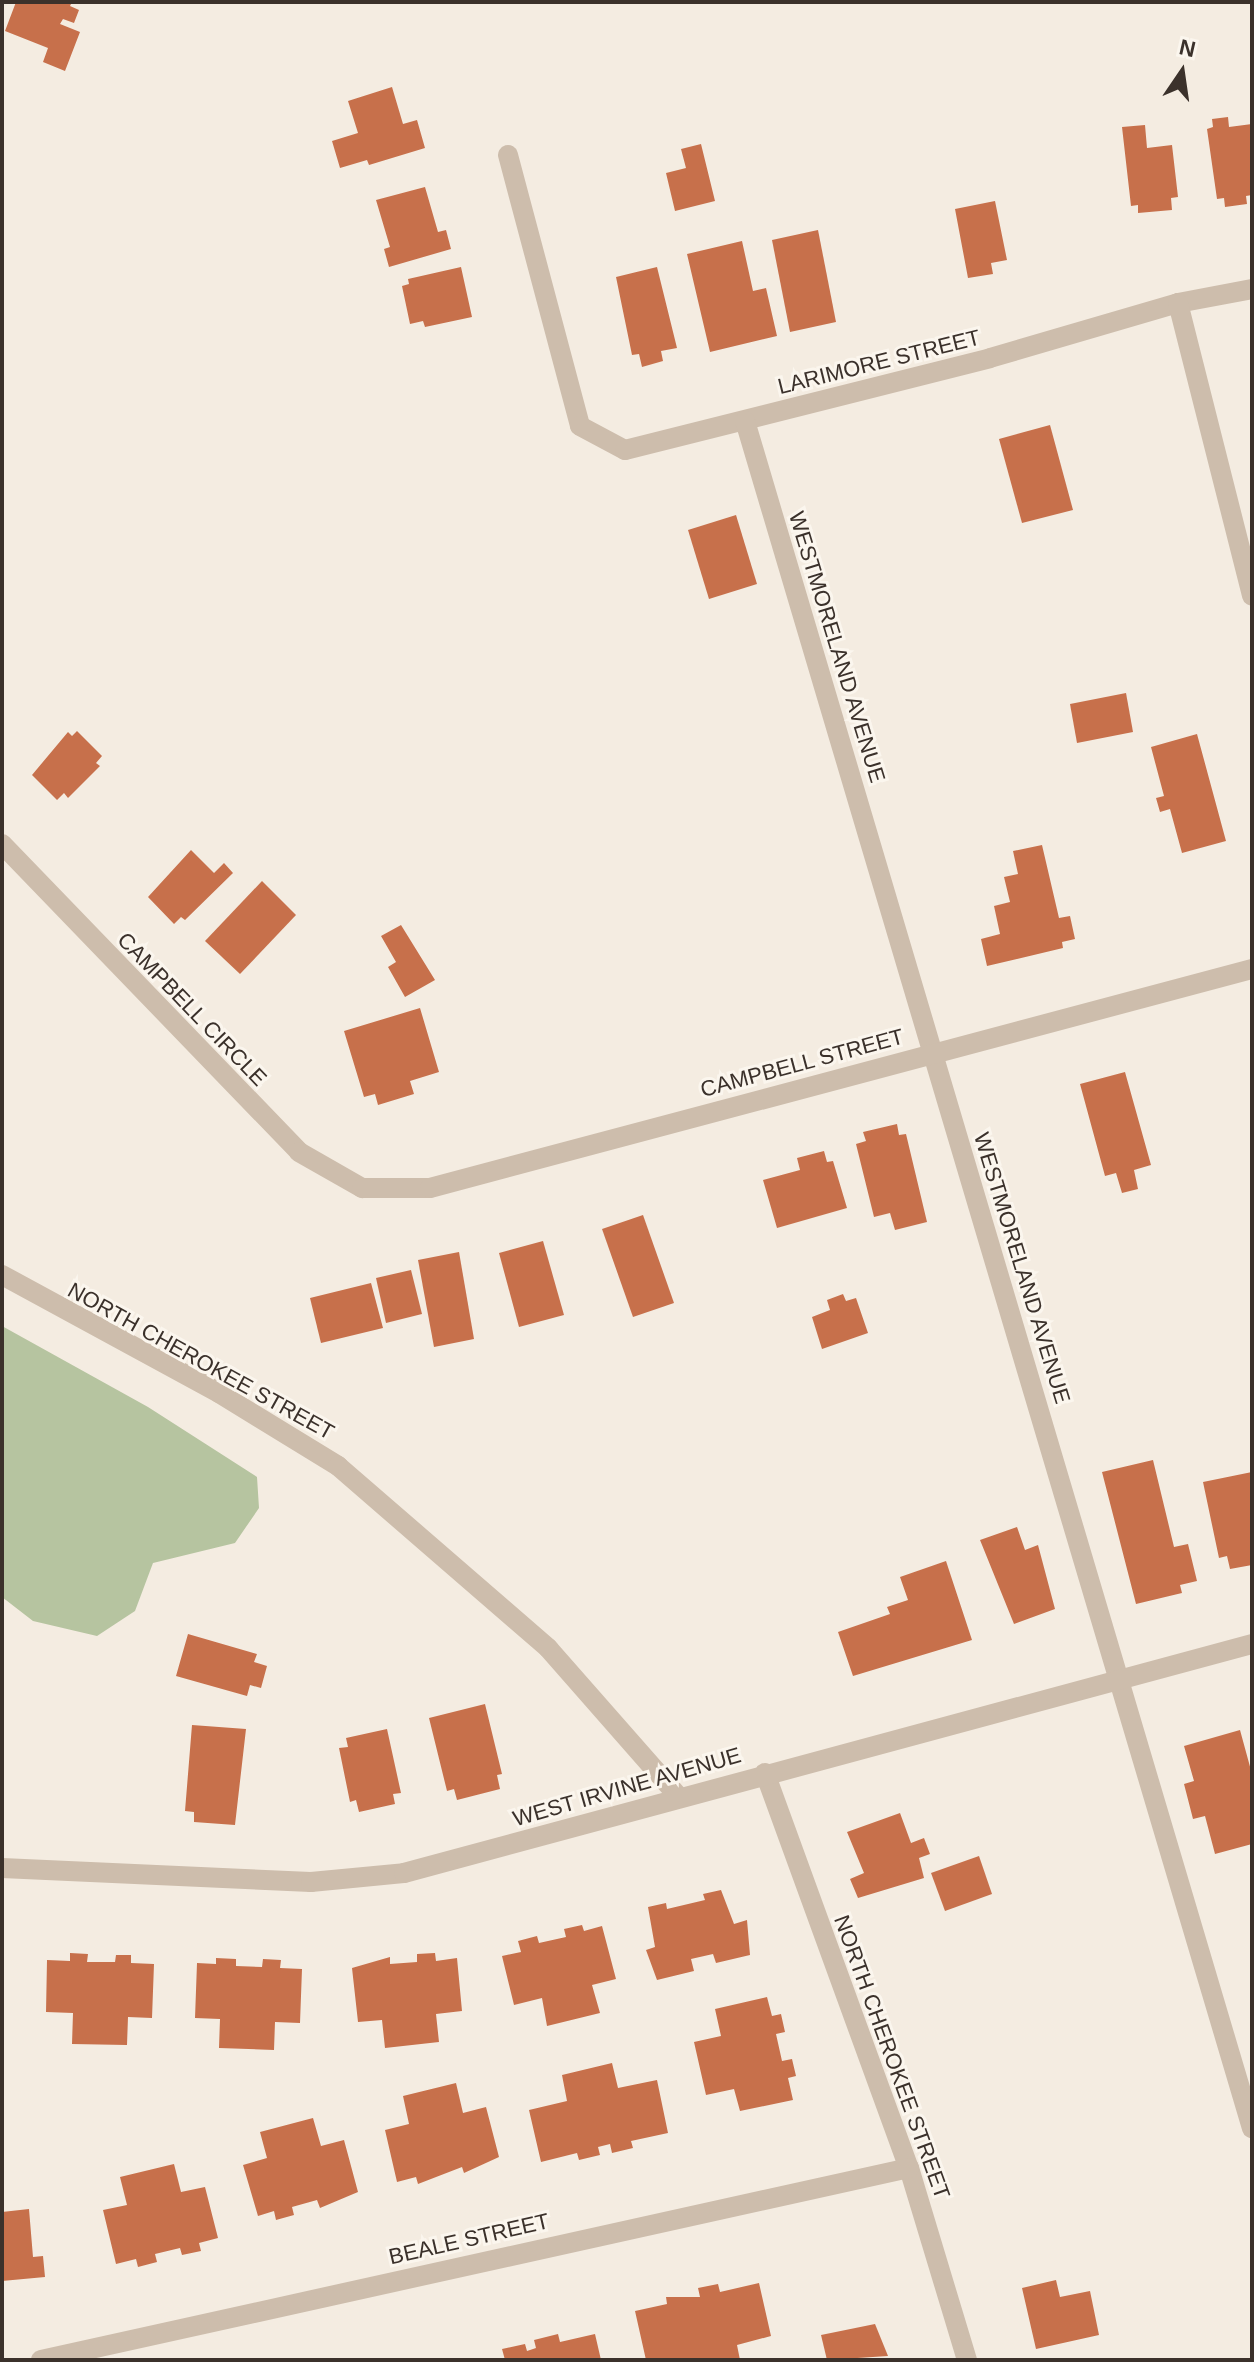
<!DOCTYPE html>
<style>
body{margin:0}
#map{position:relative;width:1254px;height:2362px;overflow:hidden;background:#f4ece1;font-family:Arial,sans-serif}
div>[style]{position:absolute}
.green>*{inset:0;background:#b6c4a0}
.building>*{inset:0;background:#c7704b}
.minor>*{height:20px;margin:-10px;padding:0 10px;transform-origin:10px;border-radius:10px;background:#cdbdac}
span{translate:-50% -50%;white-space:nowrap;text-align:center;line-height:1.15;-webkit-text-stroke:6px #fbf6ee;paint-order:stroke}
.street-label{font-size:22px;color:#3b312b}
.frame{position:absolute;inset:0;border:4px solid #3b312b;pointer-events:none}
.north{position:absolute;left:1142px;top:32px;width:80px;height:80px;-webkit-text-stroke:6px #fbf6ee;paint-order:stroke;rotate:13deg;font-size:22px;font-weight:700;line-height:32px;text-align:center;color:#3b312b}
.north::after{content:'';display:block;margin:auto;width:28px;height:36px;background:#3b312b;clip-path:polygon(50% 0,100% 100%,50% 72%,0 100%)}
</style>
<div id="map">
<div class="green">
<i style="clip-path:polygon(2px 1326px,148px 1407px,257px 1477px,259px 1508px,235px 1543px,153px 1563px,135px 1611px,97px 1636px,33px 1621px,2px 1597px)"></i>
</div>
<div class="building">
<i style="clip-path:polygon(16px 2px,72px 2px,70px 6px,79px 10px,74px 23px,63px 19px,60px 24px,80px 32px,65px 71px,43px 62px,48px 48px,5px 31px)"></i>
<i style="clip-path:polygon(392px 87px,403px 124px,417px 120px,425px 148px,369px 165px,367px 160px,340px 168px,332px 141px,358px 133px,348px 101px)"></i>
<i style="clip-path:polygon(1228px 117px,1229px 127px,1252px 124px,1252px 195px,1246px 196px,1247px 204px,1225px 207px,1224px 198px,1217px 199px,1207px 129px,1213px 127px,1212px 119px)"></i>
<i style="clip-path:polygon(1145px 125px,1147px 148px,1172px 145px,1178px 197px,1171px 198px,1172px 210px,1138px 213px,1138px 205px,1131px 206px,1122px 127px)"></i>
<i style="clip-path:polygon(701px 144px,715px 201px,675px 211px,666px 173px,686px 168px,681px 149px)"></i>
<i style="clip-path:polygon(425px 187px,438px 232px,446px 230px,451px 249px,389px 267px,384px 249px,390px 247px,376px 200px)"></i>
<i style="clip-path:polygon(995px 201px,1007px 260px,991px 263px,993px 274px,968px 278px,955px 209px)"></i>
<i style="clip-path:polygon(818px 230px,836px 322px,790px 332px,772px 240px)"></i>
<i style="clip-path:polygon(742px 241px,753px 291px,766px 288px,777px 336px,710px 352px,687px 254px)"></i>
<i style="clip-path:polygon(461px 267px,472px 317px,425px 327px,423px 321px,410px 324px,402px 286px,409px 284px,408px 279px)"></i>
<i style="clip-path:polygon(657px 267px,677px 348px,661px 351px,663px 361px,642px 367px,639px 354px,632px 355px,616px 277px)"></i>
<i style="clip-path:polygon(1050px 425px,1073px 510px,1022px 523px,999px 439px)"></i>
<i style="clip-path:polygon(736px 515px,757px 584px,709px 599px,688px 530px)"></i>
<i style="clip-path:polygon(1126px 693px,1133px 732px,1077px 743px,1070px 704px)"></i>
<i style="clip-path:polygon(77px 731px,102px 756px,96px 763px,100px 766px,68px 798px,64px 793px,57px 800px,32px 775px,68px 732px,72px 736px)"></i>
<i style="clip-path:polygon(1197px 734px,1226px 841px,1182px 853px,1170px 809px,1160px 812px,1156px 798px,1164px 796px,1151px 747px)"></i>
<i style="clip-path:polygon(1042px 845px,1059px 918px,1070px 916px,1075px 939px,1062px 942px,1063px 948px,987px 966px,981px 939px,1000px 934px,994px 906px,1010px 902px,1004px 877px,1018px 874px,1013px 851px)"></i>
<i style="clip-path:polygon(191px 850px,214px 873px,224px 863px,233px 873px,185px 920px,181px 917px,174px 924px,148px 897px)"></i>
<i style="clip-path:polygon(262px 881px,296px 915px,240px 974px,205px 941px)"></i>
<i style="clip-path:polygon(401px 925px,435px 980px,405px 997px,388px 967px,396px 962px,381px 936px)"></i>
<i style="clip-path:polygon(420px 1008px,439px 1072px,410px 1081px,414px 1094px,378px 1105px,375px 1094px,364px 1097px,344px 1031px)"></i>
<i style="clip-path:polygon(1125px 1072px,1151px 1165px,1134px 1170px,1138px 1189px,1122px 1193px,1116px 1173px,1105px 1176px,1080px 1084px)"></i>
<i style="clip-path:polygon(897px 1124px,899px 1135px,906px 1134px,927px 1222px,895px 1230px,890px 1213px,874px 1217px,856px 1144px,866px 1141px,863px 1132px)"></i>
<i style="clip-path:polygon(824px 1151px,827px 1162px,833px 1161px,847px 1208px,777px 1228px,763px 1180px,800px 1170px,797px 1158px)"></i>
<i style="clip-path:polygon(643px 1215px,674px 1303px,633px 1317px,602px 1229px)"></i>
<i style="clip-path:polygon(543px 1241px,564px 1315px,519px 1327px,499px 1253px)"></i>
<i style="clip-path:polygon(459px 1252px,474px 1339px,434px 1347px,418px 1260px)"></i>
<i style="clip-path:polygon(411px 1270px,422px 1314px,386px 1323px,376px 1278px)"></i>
<i style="clip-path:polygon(371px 1283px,383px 1328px,321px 1343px,310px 1298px)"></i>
<i style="clip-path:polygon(843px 1294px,846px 1301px,856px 1298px,868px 1333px,822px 1349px,812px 1317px,830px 1310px,827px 1300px)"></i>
<i style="clip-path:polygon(1153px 1460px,1174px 1547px,1188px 1544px,1197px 1581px,1180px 1585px,1182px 1593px,1136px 1604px,1102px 1472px)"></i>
<i style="clip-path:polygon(1252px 1472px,1252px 1565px,1230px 1569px,1227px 1556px,1219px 1558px,1203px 1482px)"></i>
<i style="clip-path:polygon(1017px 1527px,1025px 1550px,1038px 1545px,1055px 1609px,1014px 1624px,980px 1540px)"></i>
<i style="clip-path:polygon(946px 1561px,972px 1640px,853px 1676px,838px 1632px,890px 1614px,887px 1607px,908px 1600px,900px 1577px)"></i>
<i style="clip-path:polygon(188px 1634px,257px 1654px,254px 1662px,267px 1666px,261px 1688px,250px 1685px,247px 1696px,176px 1676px)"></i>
<i style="clip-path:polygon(485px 1704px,502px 1774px,497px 1775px,500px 1789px,457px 1800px,454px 1789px,447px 1791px,429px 1718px)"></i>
<i style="clip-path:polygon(192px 1725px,246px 1729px,235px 1825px,194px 1822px,194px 1812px,185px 1811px)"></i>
<i style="clip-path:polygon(387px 1729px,401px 1793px,393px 1794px,395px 1804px,359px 1812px,356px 1800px,350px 1802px,339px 1748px,348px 1747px,346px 1738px)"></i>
<i style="clip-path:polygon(1240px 1730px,1252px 1774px,1252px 1844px,1215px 1854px,1205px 1816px,1193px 1819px,1184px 1784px,1194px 1781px,1184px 1746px)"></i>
<i style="clip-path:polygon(900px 1813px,911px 1843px,924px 1838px,930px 1854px,919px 1858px,924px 1878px,858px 1898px,850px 1879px,864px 1873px,847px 1832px)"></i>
<i style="clip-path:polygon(979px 1856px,992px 1894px,945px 1911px,931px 1873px)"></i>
<i style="clip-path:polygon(721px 1890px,734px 1924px,747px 1920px,750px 1955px,716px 1963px,713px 1954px,691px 1959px,694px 1971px,657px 1980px,646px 1950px,655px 1947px,648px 1907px,666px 1903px,667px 1909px,705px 1900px,703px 1894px)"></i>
<i style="clip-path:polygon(582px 1925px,584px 1931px,602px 1926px,616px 1979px,592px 1985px,600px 2013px,547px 2026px,542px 1998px,514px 2005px,502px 1956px,521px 1952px,518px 1941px,537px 1936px,539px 1943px,566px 1937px,564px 1929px)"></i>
<i style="clip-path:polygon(70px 1953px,88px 1954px,87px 1962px,115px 1962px,116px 1955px,131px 1955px,131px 1963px,154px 1964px,152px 2018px,128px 2017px,127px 2045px,72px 2044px,73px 2013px,46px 2012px,47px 1960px,70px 1961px)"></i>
<i style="clip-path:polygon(435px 1953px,436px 1961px,457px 1958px,462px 2011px,436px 2014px,439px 2042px,385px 2048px,382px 2020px,358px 2022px,352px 1968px,390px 1957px,390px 1964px,417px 1962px,417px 1954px)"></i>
<i style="clip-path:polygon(216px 1958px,236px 1959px,236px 1966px,262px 1967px,263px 1959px,281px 1960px,280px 1968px,302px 1969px,300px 2023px,275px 2022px,274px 2050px,219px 2048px,220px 2019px,195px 2018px,197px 1963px,216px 1964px)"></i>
<i style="clip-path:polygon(767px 1997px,772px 2016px,781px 2014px,785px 2032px,776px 2034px,782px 2061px,792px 2059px,796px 2076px,788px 2078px,793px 2100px,740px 2111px,734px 2089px,706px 2095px,694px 2042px,721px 2036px,715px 2009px)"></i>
<i style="clip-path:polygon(612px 2063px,618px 2088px,657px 2080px,668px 2133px,631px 2141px,633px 2148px,612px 2153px,610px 2144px,598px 2147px,600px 2155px,579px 2160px,577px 2153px,541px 2162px,529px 2110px,567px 2101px,562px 2075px)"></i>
<i style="clip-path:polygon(456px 2083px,463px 2113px,486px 2107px,499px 2157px,464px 2173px,462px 2167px,418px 2184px,416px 2177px,397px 2182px,385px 2130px,409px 2124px,403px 2096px)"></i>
<i style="clip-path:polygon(313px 2118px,321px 2146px,344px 2140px,358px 2192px,320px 2208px,317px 2200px,292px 2207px,294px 2215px,276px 2220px,274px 2211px,258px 2216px,243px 2165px,267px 2158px,260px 2132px)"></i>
<i style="clip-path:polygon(174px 2164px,181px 2192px,205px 2187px,218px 2238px,199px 2243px,201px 2251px,182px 2255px,180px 2248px,155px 2254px,157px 2262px,138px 2267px,136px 2259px,116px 2264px,103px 2210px,127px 2205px,120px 2177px)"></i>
<i style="clip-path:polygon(29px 2209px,33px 2257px,43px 2256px,45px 2277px,2px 2281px,2px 2212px)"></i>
<i style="clip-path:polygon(1056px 2280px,1060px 2297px,1090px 2291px,1099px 2335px,1036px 2349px,1022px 2288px)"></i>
<i style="clip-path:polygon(759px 2283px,771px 2336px,737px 2345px,740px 2360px,646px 2360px,635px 2311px,667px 2304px,666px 2297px,700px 2297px,698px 2288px,718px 2284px,720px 2292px)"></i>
<i style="clip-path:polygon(875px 2324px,888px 2356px,827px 2360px,821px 2335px)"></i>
<i style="clip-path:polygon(558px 2334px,560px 2342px,595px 2334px,601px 2360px,505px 2360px,502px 2349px,525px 2344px,527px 2351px,536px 2348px,534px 2340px)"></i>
</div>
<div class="minor">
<i style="left:508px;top:155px;width:280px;rotate:75.1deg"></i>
<i style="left:580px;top:426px;width:51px;rotate:28.1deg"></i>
<i style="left:625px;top:450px;width:376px;rotate:-14.1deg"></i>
<i style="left:990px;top:358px;width:196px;rotate:-16.3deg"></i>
<i style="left:1178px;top:303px;width:75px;rotate:-10.7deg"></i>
<i style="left:1178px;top:303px;width:302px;rotate:75.8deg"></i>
<i style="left:745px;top:421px;width:1781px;rotate:73.46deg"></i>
<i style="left:2px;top:844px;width:428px;rotate:46deg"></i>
<i style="left:299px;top:1152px;width:73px;rotate:29.7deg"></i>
<i style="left:362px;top:1188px;width:68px"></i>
<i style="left:430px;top:1188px;width:851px;rotate:-14.92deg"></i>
<i style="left:2px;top:1275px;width:247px;rotate:28.5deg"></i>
<i style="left:219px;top:1393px;width:140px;rotate:31.5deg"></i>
<i style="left:338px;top:1466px;width:278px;rotate:40.9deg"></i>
<i style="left:548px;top:1648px;width:198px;rotate:48.7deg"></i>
<i style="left:765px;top:1773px;width:420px;rotate:70deg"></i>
<i style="left:909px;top:2168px;width:201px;rotate:73.2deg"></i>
<i style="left:2px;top:1868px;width:309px;rotate:2.6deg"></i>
<i style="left:311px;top:1882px;width:93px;rotate:-5.5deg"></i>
<i style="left:404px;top:1873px;width:878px;rotate:-15.11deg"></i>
<i style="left:41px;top:2360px;width:889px;rotate:-12.47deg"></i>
</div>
<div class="street-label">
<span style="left:879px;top:362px;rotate:-14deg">LARIMORE STREET</span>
<span style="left:837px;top:647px;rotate:73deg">WESTMORELAND AVENUE</span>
<span style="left:192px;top:1009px;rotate:46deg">CAMPBELL CIRCLE</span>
<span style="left:802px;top:1063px;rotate:-15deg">CAMPBELL STREET</span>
<span style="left:1022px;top:1268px;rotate:73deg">WESTMORELAND AVENUE</span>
<span style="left:201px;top:1361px;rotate:29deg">NORTH CHEROKEE STREET</span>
<span style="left:627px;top:1787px;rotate:-16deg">WEST IRVINE AVENUE</span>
<span style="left:892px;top:2057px;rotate:70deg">NORTH CHEROKEE STREET</span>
<span style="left:469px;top:2239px;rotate:-13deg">BEALE STREET</span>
</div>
<div class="frame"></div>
<div class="north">N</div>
</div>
